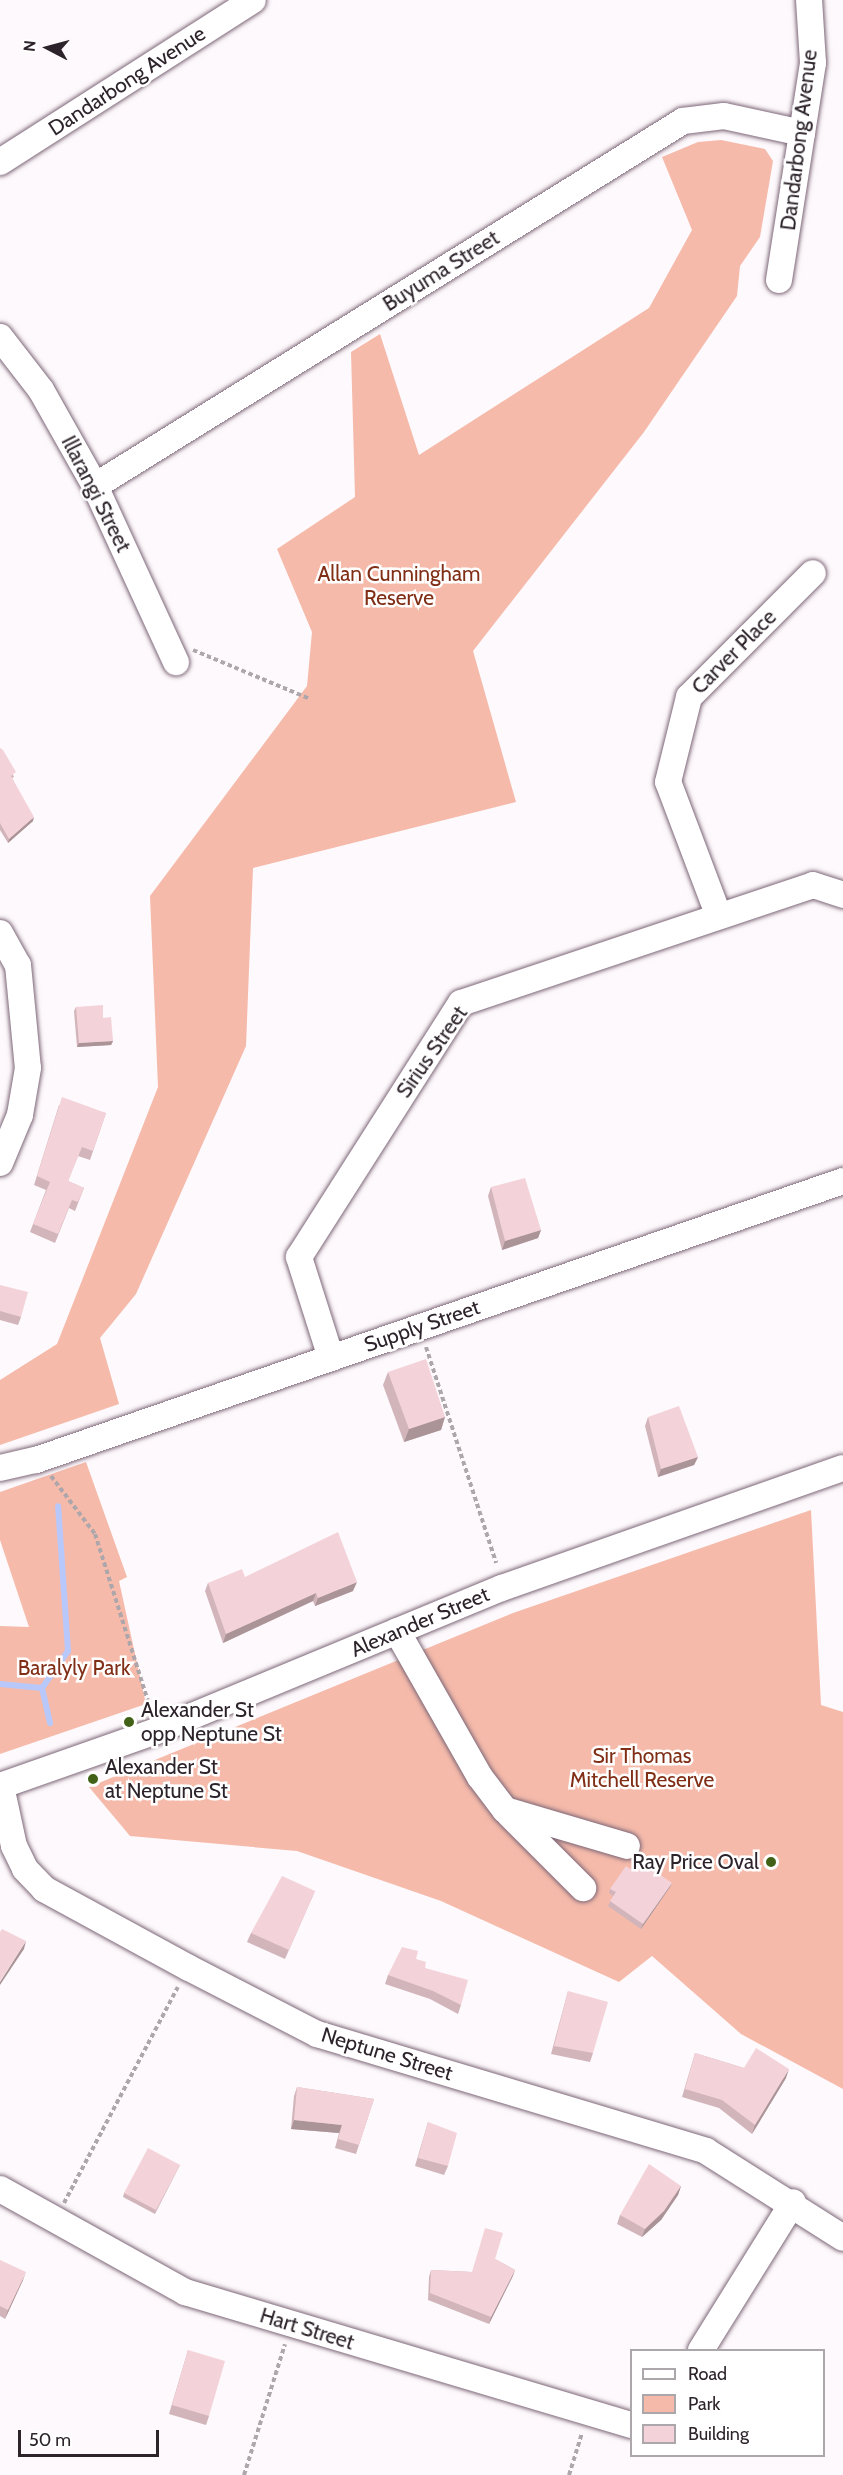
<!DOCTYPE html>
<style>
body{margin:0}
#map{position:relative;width:843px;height:2475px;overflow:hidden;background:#fef9fc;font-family:Cabin,sans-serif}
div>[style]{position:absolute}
.green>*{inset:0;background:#f5baaa}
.stream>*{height:6px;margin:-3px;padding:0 3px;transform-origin:3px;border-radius:3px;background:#b8c8fa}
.path>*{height:4px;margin-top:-2px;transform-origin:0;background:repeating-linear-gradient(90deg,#ada6ab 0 4.5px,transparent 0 7.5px)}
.roads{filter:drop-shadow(0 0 2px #7d6778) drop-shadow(0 0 2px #7d6778)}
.minor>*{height:26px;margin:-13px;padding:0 13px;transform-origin:13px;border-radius:13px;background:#fff}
.wall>*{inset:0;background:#d1b5bb}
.shaded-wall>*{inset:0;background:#aa9498}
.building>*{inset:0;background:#f3d3d9}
.dots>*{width:16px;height:16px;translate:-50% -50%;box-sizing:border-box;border:3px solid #fff;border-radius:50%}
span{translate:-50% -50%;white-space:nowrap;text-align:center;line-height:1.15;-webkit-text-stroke:5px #fff;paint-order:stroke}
.street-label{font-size:21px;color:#2d242b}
.park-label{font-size:21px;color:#812e16}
.poi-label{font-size:21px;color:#2d242b}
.left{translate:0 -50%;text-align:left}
.right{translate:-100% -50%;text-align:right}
.legend{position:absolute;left:630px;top:2349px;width:195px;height:108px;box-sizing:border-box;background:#fff;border:2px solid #aba7aa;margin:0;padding:8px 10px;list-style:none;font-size:18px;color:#2d242b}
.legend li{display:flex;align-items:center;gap:12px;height:30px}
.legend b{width:30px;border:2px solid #aba7aa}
.north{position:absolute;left:18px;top:18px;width:60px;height:60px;-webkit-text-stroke:4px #fff;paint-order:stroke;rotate:276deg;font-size:16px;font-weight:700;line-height:24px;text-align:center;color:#2d242b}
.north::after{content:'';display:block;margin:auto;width:21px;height:27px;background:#2d242b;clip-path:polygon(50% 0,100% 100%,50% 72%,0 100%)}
.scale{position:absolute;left:18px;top:2430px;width:141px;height:27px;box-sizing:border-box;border:3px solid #2d242b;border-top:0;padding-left:8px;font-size:18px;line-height:21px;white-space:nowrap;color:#2d242b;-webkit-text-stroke:4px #fff;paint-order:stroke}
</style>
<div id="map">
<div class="green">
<i style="clip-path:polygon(721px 140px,765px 149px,773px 161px,760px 237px,740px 266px,737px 296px,644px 432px,473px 651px,516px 802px,253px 868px,246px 1046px,136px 1294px,100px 1338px,119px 1404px,0 1445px,0 1380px,57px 1344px,158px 1087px,150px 896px,307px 686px,312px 632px,277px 549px,355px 497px,351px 352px,380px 334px,419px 455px,649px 308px,692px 230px,662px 157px,698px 142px)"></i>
<i style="clip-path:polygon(86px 1462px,127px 1577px,119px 1581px,146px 1704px,0 1754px,0 1626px,29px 1627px,0 1540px,0 1492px)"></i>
<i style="clip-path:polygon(811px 1510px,821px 1705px,843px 1712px,843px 2089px,741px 2034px,652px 1956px,619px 1982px,441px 1901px,297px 1851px,130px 1836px,89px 1787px,513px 1613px)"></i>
</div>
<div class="stream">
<i style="left:0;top:1684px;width:42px;rotate:5.4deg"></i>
<i style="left:42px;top:1688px;width:36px;rotate:77deg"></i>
<i style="left:42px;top:1688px;width:45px;rotate:-54.9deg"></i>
<i style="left:68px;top:1651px;width:145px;rotate:-93.9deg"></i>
</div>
<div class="path">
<i style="left:193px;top:650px;width:127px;rotate:22.7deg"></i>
<i style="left:426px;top:1347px;width:227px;rotate:72deg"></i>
<i style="left:51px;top:1476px;width:73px;rotate:52.8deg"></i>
<i style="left:95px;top:1534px;width:182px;rotate:72.4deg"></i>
<i style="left:64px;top:2203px;width:244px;rotate:-62.2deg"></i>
<i style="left:244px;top:2475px;width:137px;rotate:-72.6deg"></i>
<i style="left:569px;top:2475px;width:44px;rotate:-72.8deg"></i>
</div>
<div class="roads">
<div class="minor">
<i style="left:0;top:162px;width:300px;rotate:-32.6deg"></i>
<i style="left:779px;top:280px;width:220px;rotate:-81.1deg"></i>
<i style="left:813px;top:63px;width:63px;rotate:-93.6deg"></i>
<i style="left:0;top:337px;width:67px;rotate:52.3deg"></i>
<i style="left:41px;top:390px;width:110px;rotate:60.6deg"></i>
<i style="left:95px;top:486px;width:194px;rotate:65.3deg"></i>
<i style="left:95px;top:486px;width:692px;rotate:-31.83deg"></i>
<i style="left:683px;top:121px;width:41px;rotate:-7deg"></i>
<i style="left:724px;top:116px;width:80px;rotate:12.3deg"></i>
<i style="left:718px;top:914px;width:141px;rotate:-110.7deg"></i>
<i style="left:668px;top:782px;width:88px;rotate:-76.1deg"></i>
<i style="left:689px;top:697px;width:175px;rotate:-45deg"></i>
<i style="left:0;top:933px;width:37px;rotate:61deg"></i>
<i style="left:18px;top:965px;width:103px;rotate:84.5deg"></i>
<i style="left:28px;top:1068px;width:48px;rotate:99.7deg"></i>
<i style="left:20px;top:1115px;width:52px;rotate:112.6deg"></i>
<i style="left:331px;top:1358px;width:106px;rotate:-107.6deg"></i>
<i style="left:299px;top:1257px;width:301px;rotate:-57.5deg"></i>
<i style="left:461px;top:1003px;width:371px;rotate:-18.5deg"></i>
<i style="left:813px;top:885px;width:32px;rotate:18deg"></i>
<i style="left:0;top:1468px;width:37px;rotate:-13deg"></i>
<i style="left:36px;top:1460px;width:854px;rotate:-19.07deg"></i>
<i style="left:397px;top:1631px;width:168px;rotate:60.4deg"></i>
<i style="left:480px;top:1777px;width:41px;rotate:52.9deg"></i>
<i style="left:505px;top:1810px;width:127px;rotate:16.4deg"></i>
<i style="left:0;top:1786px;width:165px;rotate:-19.4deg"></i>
<i style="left:156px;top:1731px;width:374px;rotate:-22.5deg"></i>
<i style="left:502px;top:1588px;width:361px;rotate:-19.4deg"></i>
<i style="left:1px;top:1786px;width:61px;rotate:77.8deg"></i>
<i style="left:14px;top:1846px;width:25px;rotate:64deg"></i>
<i style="left:25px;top:1869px;width:28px;rotate:46deg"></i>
<i style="left:44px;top:1889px;width:165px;rotate:28.6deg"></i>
<i style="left:189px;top:1968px;width:144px;rotate:27.3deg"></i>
<i style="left:317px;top:2034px;width:406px;rotate:16.7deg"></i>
<i style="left:706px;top:2151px;width:162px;rotate:32.4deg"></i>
<i style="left:509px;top:1814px;width:105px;rotate:45deg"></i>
<i style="left:0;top:2189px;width:212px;rotate:29.1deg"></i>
<i style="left:185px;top:2292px;width:466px;rotate:16.6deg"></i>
<i style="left:701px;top:2350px;width:174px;rotate:-58.1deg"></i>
</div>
</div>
<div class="wall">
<i style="clip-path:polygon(0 748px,14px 777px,12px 778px,33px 821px,8px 843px,0 830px)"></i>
<i style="clip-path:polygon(76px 1007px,103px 1018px,113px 1041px,111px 1045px,77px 1047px,74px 1011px)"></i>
<i style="clip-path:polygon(59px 1105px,106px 1113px,90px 1160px,78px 1156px,68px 1181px,84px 1188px,75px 1211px,69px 1208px,55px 1243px,30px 1232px,46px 1190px,34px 1185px)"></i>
<i style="clip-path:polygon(491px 1187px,541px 1230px,538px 1238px,502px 1250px,488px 1196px)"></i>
<i style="clip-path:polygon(0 1285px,21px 1317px,18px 1325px,0 1320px)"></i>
<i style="clip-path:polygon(388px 1372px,445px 1417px,441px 1430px,404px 1442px,383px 1385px)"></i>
<i style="clip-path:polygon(648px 1417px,698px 1457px,694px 1465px,658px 1477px,645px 1426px)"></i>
<i style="clip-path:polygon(245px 1577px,353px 1591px,315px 1606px,313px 1601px,223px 1643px,205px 1591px,208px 1583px)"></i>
<i style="clip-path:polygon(632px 1870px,672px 1883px,670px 1887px,641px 1929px,608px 1906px,613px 1896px,609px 1893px,610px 1889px)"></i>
<i style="clip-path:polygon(315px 1891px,285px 1959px,247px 1942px,251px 1933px)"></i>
<i style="clip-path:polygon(416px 1959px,461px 2005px,458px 2014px,430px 1999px,385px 1984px,388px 1975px)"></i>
<i style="clip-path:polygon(568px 1991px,593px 2053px,590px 2062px,551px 2054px)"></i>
<i style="clip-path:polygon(695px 2053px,744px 2068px,786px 2078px,752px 2134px,719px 2108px,682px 2097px)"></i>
<i style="clip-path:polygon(297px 2087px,374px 2099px,356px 2154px,335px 2148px,339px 2133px,291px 2129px,294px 2096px)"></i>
<i style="clip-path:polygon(428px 2122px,448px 2166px,444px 2175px,415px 2166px)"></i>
<i style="clip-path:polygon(180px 2165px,155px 2214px,123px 2197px,124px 2193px)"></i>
<i style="clip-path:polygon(681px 2186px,678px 2195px,661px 2220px,642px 2237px,617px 2224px,620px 2215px)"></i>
<i style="clip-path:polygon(495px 2259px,515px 2270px,489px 2324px,428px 2300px,429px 2277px,431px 2270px,472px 2272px)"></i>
<i style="clip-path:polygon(0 2260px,23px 2280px,5px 2319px,0 2316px)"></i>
<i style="clip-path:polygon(188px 2350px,209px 2416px,206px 2425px,169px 2414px)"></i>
</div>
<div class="shaded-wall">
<i style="clip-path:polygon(34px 817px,33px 821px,8px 843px,9px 839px)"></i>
<i style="clip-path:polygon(113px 1041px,111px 1045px,77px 1047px,79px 1043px)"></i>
<i style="clip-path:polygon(541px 1230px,538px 1238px,502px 1250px,505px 1241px)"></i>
<i style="clip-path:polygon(445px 1417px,441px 1430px,404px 1442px,409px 1429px)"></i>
<i style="clip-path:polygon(698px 1457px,694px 1465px,658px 1477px,661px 1469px)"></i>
<i style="clip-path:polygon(357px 1582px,353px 1591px,315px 1606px,318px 1598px)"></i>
<i style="clip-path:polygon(316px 1593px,313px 1601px,223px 1643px,226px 1634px)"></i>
<i style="clip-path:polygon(672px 1883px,670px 1887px,641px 1929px,643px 1924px)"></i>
<i style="clip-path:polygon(26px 1941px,24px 1949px,0 1985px,0 1982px)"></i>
<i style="clip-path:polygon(789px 2069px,786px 2078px,752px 2134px,755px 2125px)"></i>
<i style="clip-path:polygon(294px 2120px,342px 2125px,339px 2133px,291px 2129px)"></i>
<i style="clip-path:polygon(681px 2186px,678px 2195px,661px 2220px,642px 2237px,645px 2229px)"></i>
<i style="clip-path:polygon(515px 2270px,513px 2276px,489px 2324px,491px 2317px)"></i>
<i style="clip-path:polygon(26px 2272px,23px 2280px,5px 2319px,8px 2310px)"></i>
</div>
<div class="building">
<i style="clip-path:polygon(0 748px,3px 750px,16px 772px,11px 776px,34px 817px,9px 839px,0 823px)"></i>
<i style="clip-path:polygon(103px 1005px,103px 1018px,111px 1017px,113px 1041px,79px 1043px,76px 1007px)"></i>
<i style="clip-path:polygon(62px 1097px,106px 1113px,93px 1151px,82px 1147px,68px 1181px,84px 1188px,78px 1202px,72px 1200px,58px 1234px,33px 1224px,50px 1182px,37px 1176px)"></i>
<i style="clip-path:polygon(525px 1178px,541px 1230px,505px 1241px,491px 1187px)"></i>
<i style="clip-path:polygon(0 1285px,28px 1292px,21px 1317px,0 1311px)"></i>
<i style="clip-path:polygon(426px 1359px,445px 1417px,409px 1429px,388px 1372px)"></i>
<i style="clip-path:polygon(679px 1406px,698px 1457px,661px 1469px,648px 1417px)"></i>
<i style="clip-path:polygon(338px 1532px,357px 1582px,318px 1598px,316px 1593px,226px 1634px,208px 1583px,242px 1569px,245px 1577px)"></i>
<i style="clip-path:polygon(639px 1860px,672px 1883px,643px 1924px,610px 1901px,616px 1892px,610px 1889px,626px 1866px,632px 1870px)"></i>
<i style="clip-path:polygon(282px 1876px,315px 1891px,289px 1950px,251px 1933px)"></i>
<i style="clip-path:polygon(2px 1929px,26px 1941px,0 1981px,0 1932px)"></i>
<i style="clip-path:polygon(402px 1947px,418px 1951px,416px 1959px,426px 1962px,425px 1968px,468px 1980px,461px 2005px,433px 1991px,388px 1975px)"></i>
<i style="clip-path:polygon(568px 1991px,608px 2002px,593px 2053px,554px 2046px)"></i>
<i style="clip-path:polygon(756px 2048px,789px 2069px,755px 2125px,722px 2100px,685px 2089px,695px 2053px,744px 2068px)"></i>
<i style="clip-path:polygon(297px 2087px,374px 2099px,359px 2145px,338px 2139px,342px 2125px,294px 2120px)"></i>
<i style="clip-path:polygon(428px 2122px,457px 2133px,448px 2166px,418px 2158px)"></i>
<i style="clip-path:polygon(148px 2148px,180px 2165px,156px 2210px,124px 2193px)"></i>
<i style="clip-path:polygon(649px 2164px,681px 2186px,664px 2211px,645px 2229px,620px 2215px)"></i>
<i style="clip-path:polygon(485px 2228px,503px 2233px,495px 2259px,515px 2270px,491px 2317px,430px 2293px,431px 2270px,472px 2272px)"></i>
<i style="clip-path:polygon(0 2260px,26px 2272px,8px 2310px,0 2306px)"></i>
<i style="clip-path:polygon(188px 2350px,225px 2361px,209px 2416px,172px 2405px)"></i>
</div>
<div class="dots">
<i style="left:129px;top:1722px;background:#416217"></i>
<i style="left:93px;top:1779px;background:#416217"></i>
<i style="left:771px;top:1862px;background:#416217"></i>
</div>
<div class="street-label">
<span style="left:127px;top:81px;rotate:-33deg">Dandarbong Avenue</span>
<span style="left:799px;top:140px;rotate:-83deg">Dandarbong Avenue</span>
<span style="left:441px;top:271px;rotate:-32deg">Buyuma Street</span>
<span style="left:96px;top:494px;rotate:63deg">Illarangi Street</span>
<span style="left:734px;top:652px;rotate:-45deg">Carver Place</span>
<span style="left:432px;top:1052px;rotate:-55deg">Sirius Street</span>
<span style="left:422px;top:1326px;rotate:-19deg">Supply Street</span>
<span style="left:420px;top:1622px;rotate:-23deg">Alexander Street</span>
<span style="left:387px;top:2054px;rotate:17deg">Neptune Street</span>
<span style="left:307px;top:2329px;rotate:17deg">Hart Street</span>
</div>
<div class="park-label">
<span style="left:399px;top:586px">Allan Cunningham<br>Reserve</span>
<span style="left:74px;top:1668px">Baralyly Park</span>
<span style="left:642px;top:1768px">Sir Thomas<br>Mitchell Reserve</span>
</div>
<div class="poi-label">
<span class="left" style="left:141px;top:1722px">Alexander St<br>opp Neptune St</span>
<span class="left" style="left:105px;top:1779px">Alexander St<br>at Neptune St</span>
<span class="right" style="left:759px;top:1862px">Ray Price Oval</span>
</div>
<ul class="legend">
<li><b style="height:8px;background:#fff"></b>Road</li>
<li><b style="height:16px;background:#f5baaa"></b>Park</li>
<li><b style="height:16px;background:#f3d3d9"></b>Building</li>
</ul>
<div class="north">N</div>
<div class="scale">50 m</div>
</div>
